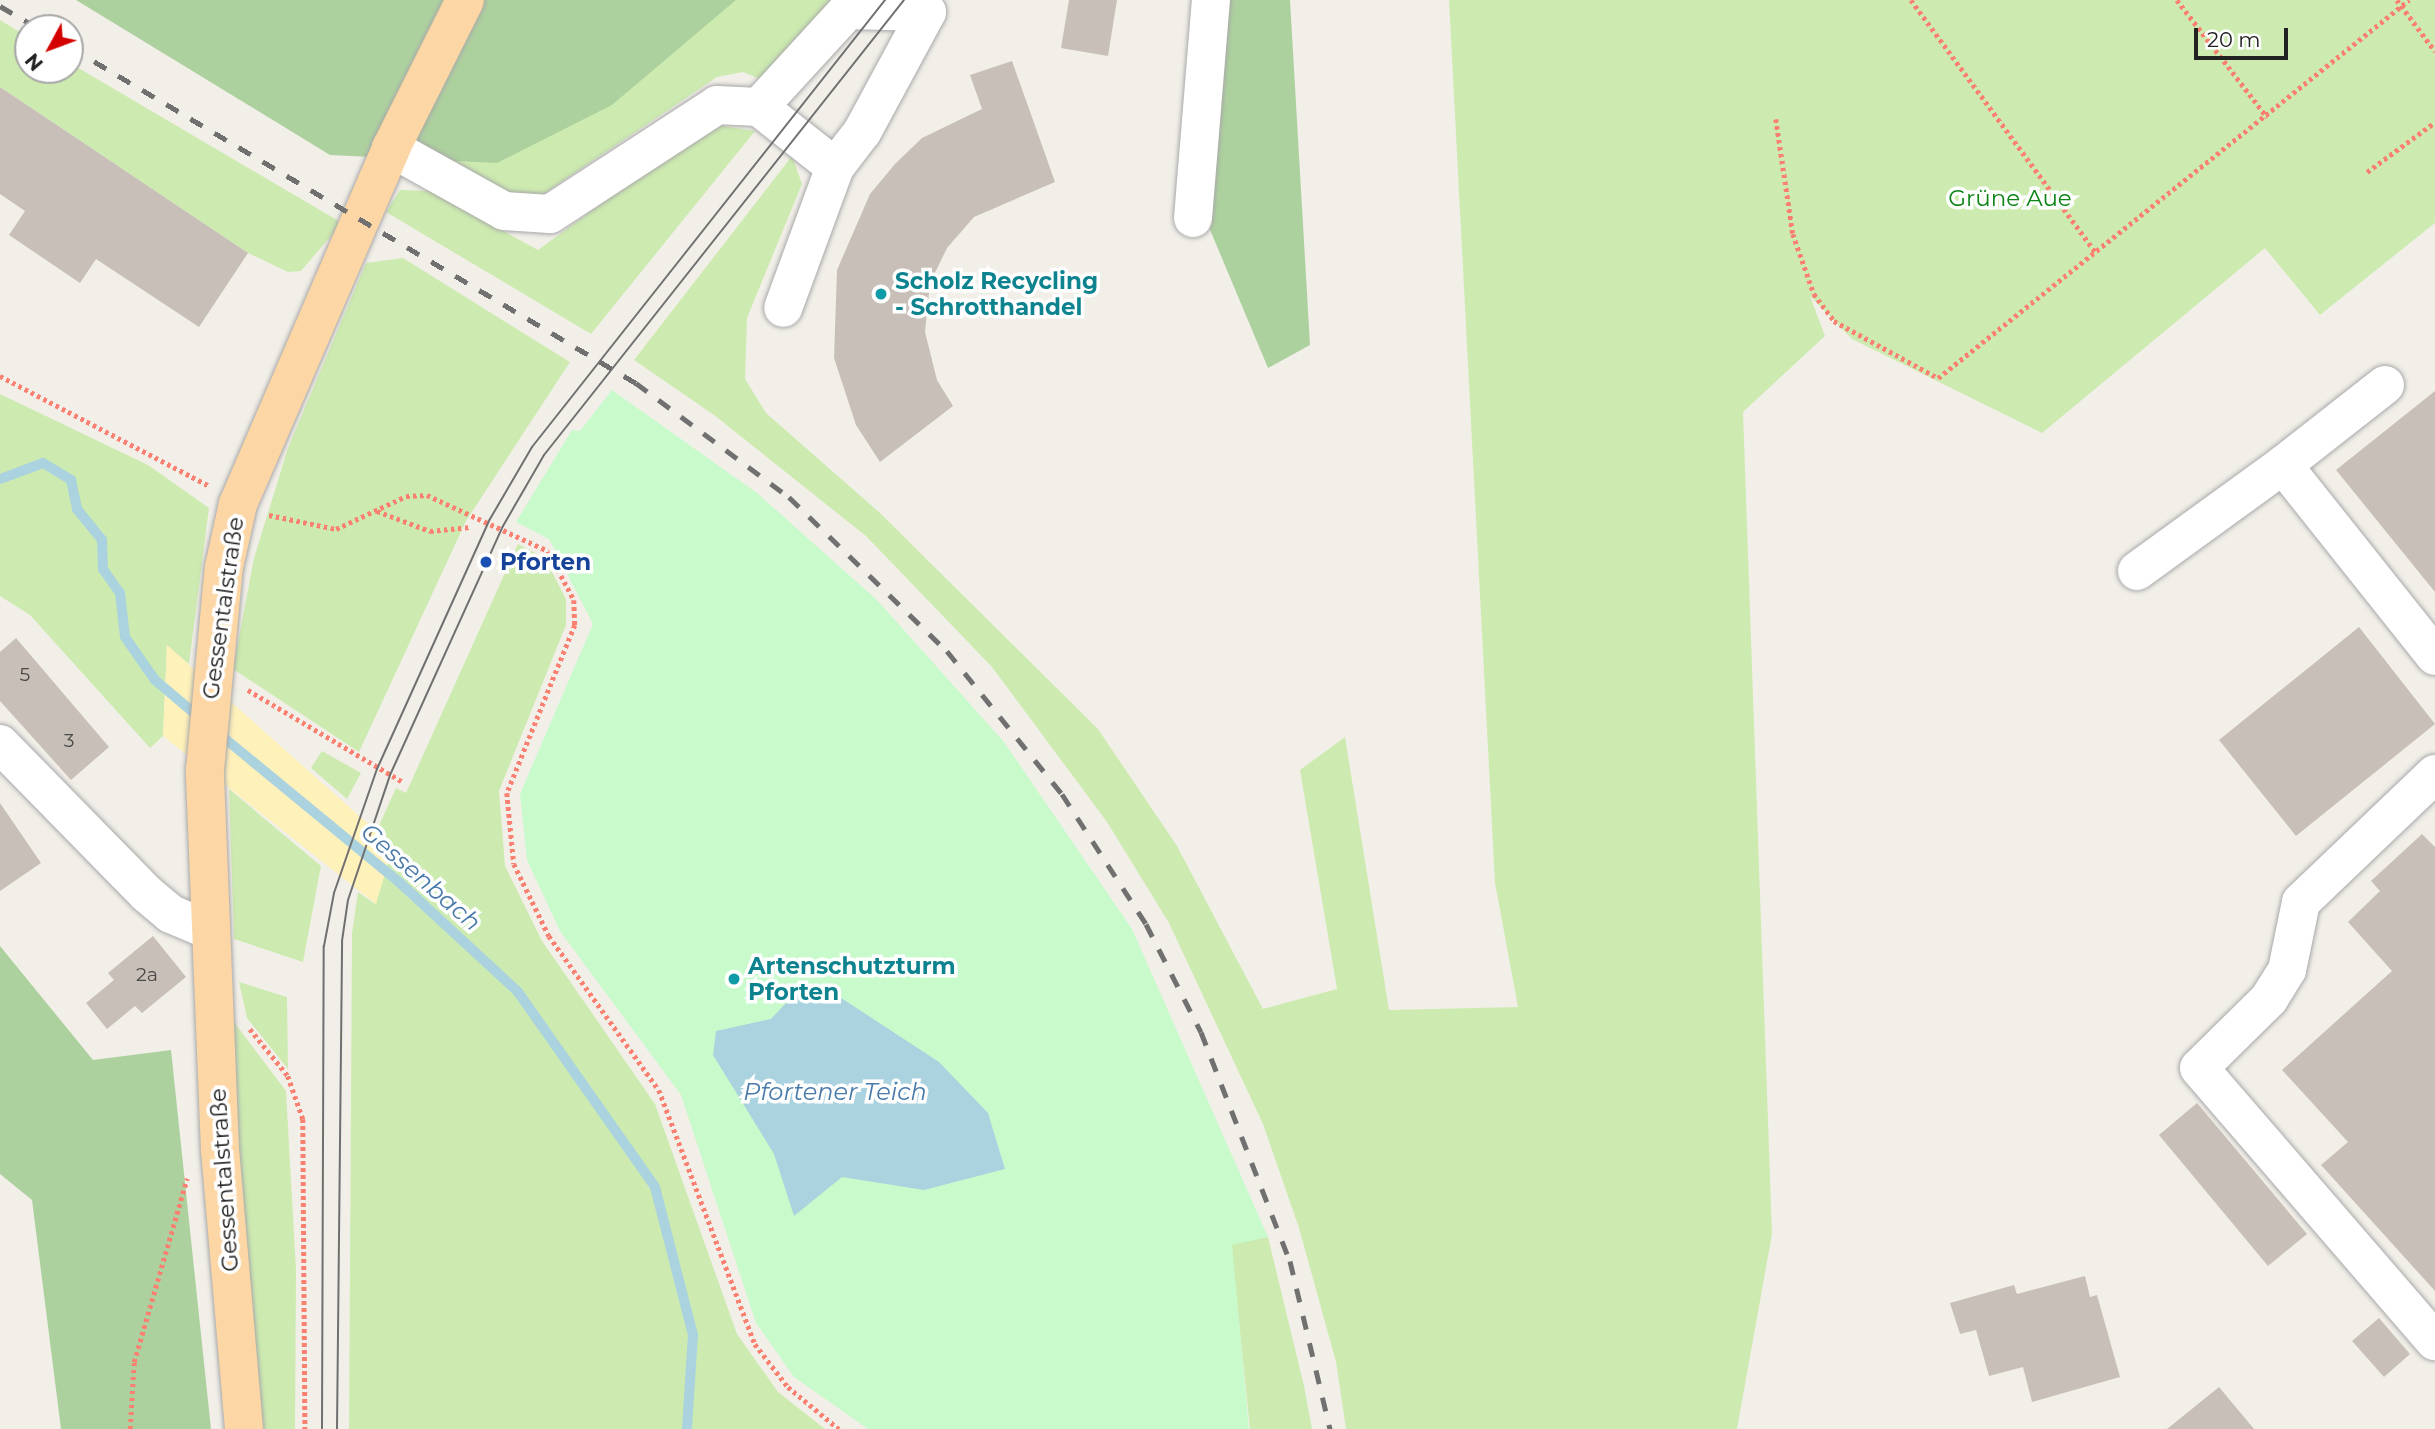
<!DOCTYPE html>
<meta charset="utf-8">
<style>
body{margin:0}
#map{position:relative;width:2435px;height:1429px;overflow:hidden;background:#f2efe9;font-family:Montserrat,sans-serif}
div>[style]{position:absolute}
.grass>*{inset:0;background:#cdebb0}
.forest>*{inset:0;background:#add19e}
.sand>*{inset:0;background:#fff1ba}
.park>*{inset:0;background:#c8facc}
.water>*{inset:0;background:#aad3df}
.stream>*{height:10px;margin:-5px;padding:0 5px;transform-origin:5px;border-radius:5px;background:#aad3df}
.building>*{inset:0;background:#c7bfb8}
.path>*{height:4.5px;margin-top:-2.25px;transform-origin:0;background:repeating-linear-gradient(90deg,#fa8072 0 3.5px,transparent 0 7px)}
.roads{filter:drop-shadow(0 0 2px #a9a9a9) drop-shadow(0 0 2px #a9a9a9)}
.minor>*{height:38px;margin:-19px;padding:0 19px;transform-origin:19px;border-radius:19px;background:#fff}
.major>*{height:38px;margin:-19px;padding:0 19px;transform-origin:19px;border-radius:19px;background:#fcd6a4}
.tram>*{height:2px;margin:-1px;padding:0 1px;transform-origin:1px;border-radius:1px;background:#707070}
.rail>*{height:5px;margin-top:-2.5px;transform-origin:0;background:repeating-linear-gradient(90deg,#707070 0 14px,transparent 0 28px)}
.dots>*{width:19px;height:19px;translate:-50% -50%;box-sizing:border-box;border:4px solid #fff;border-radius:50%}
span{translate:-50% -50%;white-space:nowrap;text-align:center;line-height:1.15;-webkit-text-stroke:7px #fff;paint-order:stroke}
.number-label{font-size:19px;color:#4b4948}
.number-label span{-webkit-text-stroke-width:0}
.park-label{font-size:23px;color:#0c8416}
.culture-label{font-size:23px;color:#0d838f;font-weight:700}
.left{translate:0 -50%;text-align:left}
.transit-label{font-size:23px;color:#164399;font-weight:700}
.street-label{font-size:23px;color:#222}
.water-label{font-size:24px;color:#4a7aab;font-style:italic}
.north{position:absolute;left:14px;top:14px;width:70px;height:70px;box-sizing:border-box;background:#fff;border:2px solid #a7a7a7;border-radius:50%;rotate:229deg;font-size:19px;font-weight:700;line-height:28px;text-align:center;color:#222}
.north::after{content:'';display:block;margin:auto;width:24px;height:32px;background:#d40000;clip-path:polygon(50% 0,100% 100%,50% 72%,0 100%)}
.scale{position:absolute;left:2194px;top:28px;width:94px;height:32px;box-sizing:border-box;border:4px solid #222;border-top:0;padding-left:9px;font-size:21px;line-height:24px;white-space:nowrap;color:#222;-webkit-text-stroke:5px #fff;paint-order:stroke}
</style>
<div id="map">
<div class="grass">
<i style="clip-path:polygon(736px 0,837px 0,767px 82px,743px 72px,717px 77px,533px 201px,512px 202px,447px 161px)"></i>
<i style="clip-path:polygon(1449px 0,2435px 0,2435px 223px,2320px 315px,2265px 248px,2042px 433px,1852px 339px,1810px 296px,1825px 336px,1743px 412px,1772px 1234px,1737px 1429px,1346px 1429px,1336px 1362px,1299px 1228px,1263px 1124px,1169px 923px,1107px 822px,992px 667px,866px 536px,714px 415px,634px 360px,792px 156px,802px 184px,747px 318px,745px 379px,766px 413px,880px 513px,1098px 729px,1177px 846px,1263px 1009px,1337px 989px,1300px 770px,1345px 737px,1389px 1010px,1518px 1007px,1495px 883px)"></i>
<i style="clip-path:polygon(0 20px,28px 37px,28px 70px,70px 70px,70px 63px,342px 223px,301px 271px,288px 272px,248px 253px,0 87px)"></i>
<i style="clip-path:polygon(711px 124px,755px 131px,591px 334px,386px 212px,400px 190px,431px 191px,538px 250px)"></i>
<i style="clip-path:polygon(403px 258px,570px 362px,466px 521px,359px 752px,233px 669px,254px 558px,288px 448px,366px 263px)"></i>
<i style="clip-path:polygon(0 394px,148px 465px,209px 508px,189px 664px,167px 646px,163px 736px,150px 748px,30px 615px,0 596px)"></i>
<i style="clip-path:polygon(518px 544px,539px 555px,553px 574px,566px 599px,566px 625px,499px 791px,505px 866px,542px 941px,655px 1104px,737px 1334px,778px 1392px,825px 1429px,349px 1429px,352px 933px,358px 892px,375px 904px,393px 846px,377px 830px,396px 788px,406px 793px)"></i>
<i style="clip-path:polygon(322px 751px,361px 773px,347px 799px,311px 768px)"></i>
<i style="clip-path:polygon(229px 789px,321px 866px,303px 962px,234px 939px)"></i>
<i style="clip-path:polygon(239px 982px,287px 997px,288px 1069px,247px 1018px)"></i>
<i style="clip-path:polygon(228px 1014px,286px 1091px,296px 1270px,295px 1429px,259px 1429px)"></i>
<i style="clip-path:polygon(1268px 1237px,1304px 1386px,1312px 1429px,1250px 1429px,1231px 1244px)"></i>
</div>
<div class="forest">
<i style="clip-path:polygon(76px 0,736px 0,612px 105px,497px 163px,330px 155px)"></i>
<i style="clip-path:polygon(1223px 0,1290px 0,1310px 345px,1268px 368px,1203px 213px)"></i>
<i style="clip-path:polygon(0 946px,93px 1060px,171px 1050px,211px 1429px,61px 1429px,32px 1200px,0 1174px)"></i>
</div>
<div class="sand">
<i style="clip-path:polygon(167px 645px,393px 846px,376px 904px,163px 736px)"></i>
</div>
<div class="park">
<i style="clip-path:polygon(612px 390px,757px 493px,877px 600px,1004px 742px,1132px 929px,1268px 1237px,1232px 1245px,1249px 1429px,868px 1429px,794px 1377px,756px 1323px,681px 1095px,560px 931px,527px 860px,520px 794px,593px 624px,549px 539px,516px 522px,572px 430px,580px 431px)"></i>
</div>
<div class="water">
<i style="clip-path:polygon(805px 983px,829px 990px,939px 1062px,988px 1113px,1005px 1169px,924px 1190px,842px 1177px,794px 1216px,774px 1154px,713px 1055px,716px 1031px,771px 1019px)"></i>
</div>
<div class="stream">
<i style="left:0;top:479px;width:46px;rotate:-20.4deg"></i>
<i style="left:43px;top:463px;width:33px;rotate:31deg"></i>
<i style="left:71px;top:480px;width:30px;rotate:78deg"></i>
<i style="left:77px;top:509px;width:40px;rotate:51deg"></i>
<i style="left:102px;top:540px;width:29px;rotate:88deg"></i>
<i style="left:103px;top:569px;width:29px;rotate:55deg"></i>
<i style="left:120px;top:593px;width:44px;rotate:83.5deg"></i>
<i style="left:125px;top:637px;width:52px;rotate:55.1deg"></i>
<i style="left:155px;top:680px;width:59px;rotate:40.2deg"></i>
<i style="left:217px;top:732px;width:236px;rotate:39.5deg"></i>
<i style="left:399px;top:882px;width:162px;rotate:42.7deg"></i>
<i style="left:518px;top:992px;width:238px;rotate:54.9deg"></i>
<i style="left:655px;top:1187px;width:153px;rotate:75.6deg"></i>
<i style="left:693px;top:1335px;width:94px;rotate:93.7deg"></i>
</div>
<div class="building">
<i style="clip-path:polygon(1069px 0,1117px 0,1108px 56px,1061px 48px)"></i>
<i style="clip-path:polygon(1012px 61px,1055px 182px,974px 217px,947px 248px,930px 283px,925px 332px,937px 380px,953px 406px,880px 462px,856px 425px,834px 358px,837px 270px,870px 194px,895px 164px,922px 138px,982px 109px,970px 75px)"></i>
<i style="clip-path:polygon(0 87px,248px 253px,199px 327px,96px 259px,80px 283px,9px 235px,25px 211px,0 194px)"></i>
<i style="clip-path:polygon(2435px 391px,2435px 592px,2336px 470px)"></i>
<i style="clip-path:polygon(2359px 627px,2435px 724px,2296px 836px,2219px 740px)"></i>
<i style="clip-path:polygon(16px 638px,109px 747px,71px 780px,0 701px,0 652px)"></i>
<i style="clip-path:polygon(0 803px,41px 863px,0 891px)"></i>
<i style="clip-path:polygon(2422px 834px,2435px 847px,2435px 1291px,2321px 1165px,2348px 1142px,2282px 1070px,2392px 971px,2348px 922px,2380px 891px,2371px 881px)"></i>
<i style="clip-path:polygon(153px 936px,186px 977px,142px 1013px,135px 1006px,107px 1029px,86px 1003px,114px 980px,108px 973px)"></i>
<i style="clip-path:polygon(2197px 1103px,2307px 1234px,2268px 1266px,2159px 1135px)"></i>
<i style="clip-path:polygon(2085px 1276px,2090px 1297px,2097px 1295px,2120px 1377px,2032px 1402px,2023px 1367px,1989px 1376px,1976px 1330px,1960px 1334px,1950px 1303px,2014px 1285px,2017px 1294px)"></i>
<i style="clip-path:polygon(2379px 1318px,2410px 1354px,2384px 1377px,2352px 1341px)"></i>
<i style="clip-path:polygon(2219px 1387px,2254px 1429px,2167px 1429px)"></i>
</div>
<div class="path">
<i style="left:1911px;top:0;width:313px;rotate:53.8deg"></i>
<i style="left:2177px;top:0;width:148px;rotate:52.4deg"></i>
<i style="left:2397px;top:0;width:64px;rotate:53.3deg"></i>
<i style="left:1776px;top:119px;width:116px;rotate:81.6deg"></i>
<i style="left:1793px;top:234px;width:64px;rotate:70.7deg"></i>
<i style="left:1814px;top:294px;width:34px;rotate:53deg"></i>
<i style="left:1834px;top:321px;width:119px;rotate:28.7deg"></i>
<i style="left:1938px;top:378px;width:604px;rotate:-38.75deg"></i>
<i style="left:2367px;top:172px;width:84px;rotate:-36.3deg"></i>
<i style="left:0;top:376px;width:235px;rotate:27.7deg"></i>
<i style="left:377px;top:511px;width:57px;rotate:20.7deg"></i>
<i style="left:430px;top:531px;width:40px;rotate:-5.7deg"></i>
<i style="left:269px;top:515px;width:68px;rotate:11.8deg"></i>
<i style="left:336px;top:529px;width:77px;rotate:-25.2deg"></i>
<i style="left:406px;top:496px;width:21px;rotate:-3deg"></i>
<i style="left:427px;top:495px;width:133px;rotate:24.8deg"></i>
<i style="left:548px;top:551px;width:55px;rotate:62deg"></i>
<i style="left:574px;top:600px;width:25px;rotate:88deg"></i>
<i style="left:575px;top:625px;width:181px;rotate:112deg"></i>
<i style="left:507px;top:793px;width:71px;rotate:84.4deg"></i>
<i style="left:514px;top:864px;width:80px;rotate:64.1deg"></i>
<i style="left:549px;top:936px;width:189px;rotate:54.5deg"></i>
<i style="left:659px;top:1090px;width:272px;rotate:69.3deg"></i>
<i style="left:755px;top:1344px;width:54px;rotate:52.5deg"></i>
<i style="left:788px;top:1387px;width:66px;rotate:39.5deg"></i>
<i style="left:248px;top:690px;width:180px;rotate:30.7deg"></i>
<i style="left:250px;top:1029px;width:60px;rotate:51deg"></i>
<i style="left:288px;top:1076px;width:46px;rotate:70.8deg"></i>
<i style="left:303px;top:1119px;width:310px;rotate:89.6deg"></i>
<i style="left:130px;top:1429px;width:67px;rotate:-86.6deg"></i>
<i style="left:134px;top:1362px;width:191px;rotate:-73.9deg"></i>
</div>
<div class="roads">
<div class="minor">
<i style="left:759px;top:107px;width:132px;rotate:-47.5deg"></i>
<i style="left:848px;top:10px;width:79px;rotate:1.5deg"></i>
<i style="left:927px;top:12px;width:136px;rotate:118.4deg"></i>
<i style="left:862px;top:132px;width:44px;rotate:127.6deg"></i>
<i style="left:391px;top:148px;width:129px;rotate:29.1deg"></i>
<i style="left:504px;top:211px;width:46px;rotate:3.7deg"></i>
<i style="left:550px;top:214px;width:199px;rotate:-33.1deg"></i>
<i style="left:717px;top:105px;width:42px;rotate:2.7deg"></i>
<i style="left:759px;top:107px;width:97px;rotate:38.3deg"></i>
<i style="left:835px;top:167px;width:150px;rotate:110.2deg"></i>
<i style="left:1193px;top:218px;width:219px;rotate:-85.3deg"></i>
<i style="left:2385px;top:385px;width:130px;rotate:141.9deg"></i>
<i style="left:2283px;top:465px;width:244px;rotate:51.5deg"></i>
<i style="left:2137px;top:571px;width:180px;rotate:-36deg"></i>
<i style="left:0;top:744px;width:210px;rotate:45.6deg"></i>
<i style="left:147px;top:894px;width:31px;rotate:40deg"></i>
<i style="left:171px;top:914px;width:43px;rotate:23deg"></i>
<i style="left:2435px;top:774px;width:185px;rotate:136.3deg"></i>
<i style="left:2301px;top:902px;width:69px;rotate:101.6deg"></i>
<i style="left:2287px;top:970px;width:34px;rotate:122deg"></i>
<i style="left:2269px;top:999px;width:98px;rotate:135.4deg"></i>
<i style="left:2199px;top:1068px;width:361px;rotate:49.2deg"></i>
</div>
<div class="major">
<i style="left:244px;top:1429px;width:280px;rotate:-94.9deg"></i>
<i style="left:220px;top:1150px;width:380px;rotate:-92.3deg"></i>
<i style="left:205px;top:770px;width:204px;rotate:-84.7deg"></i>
<i style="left:224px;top:567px;width:65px;rotate:-77.5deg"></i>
<i style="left:238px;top:504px;width:387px;rotate:-66.7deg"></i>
<i style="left:391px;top:148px;width:165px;rotate:-63.4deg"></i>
</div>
</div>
<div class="tram">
<i style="left:322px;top:1429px;width:483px;rotate:-89.8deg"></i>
<i style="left:324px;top:946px;width:54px;rotate:-79.3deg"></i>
<i style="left:334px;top:893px;width:131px;rotate:-70.9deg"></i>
<i style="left:377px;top:769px;width:274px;rotate:-65.7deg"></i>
<i style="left:490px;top:519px;width:83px;rotate:-59.7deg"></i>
<i style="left:532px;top:447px;width:570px;rotate:-51.7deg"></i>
<i style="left:337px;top:1429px;width:488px;rotate:-89.4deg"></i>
<i style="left:342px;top:941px;width:41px;rotate:-81.7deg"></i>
<i style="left:348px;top:900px;width:132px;rotate:-71.4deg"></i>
<i style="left:390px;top:775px;width:273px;rotate:-65.6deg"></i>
<i style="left:503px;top:526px;width:82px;rotate:-60deg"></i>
<i style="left:544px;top:455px;width:580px;rotate:-51.65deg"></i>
</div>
<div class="rail">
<i style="left:0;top:6px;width:44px;rotate:30.1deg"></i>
<i style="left:70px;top:47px;width:658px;rotate:30.7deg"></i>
<i style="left:636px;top:383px;width:191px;rotate:36.7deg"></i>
<i style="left:789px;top:497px;width:221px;rotate:44.3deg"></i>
<i style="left:947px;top:651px;width:184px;rotate:51.2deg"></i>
<i style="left:1062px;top:794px;width:155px;rotate:57.1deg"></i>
<i style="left:1146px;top:924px;width:121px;rotate:63deg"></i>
<i style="left:1201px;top:1032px;width:246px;rotate:68.8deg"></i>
<i style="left:1290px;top:1261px;width:173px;rotate:76.6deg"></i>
</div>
<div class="dots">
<i style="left:881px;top:294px;background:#0f9aa8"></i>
<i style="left:486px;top:562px;background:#1a4fb4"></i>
<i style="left:734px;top:979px;background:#0f9aa8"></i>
</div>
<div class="number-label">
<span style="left:25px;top:675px">5</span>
<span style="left:69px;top:741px">3</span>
<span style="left:147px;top:975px">2a</span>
</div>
<div class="park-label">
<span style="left:2010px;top:198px">Grüne Aue</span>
</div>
<div class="culture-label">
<span class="left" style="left:895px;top:294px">Scholz Recycling<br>- Schrotthandel</span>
<span class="left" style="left:748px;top:979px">Artenschutzturm<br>Pforten</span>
</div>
<div class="transit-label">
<span class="left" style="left:500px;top:562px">Pforten</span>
</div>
<div class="street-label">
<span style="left:223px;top:608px;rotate:-82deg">Gessentalstraße</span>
<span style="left:224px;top:1180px;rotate:-94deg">Gessentalstraße</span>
</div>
<div class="water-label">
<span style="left:421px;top:877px;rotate:41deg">Gessenbach</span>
<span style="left:835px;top:1092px">Pfortener Teich</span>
</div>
<div class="north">N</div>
<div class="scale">20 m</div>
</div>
